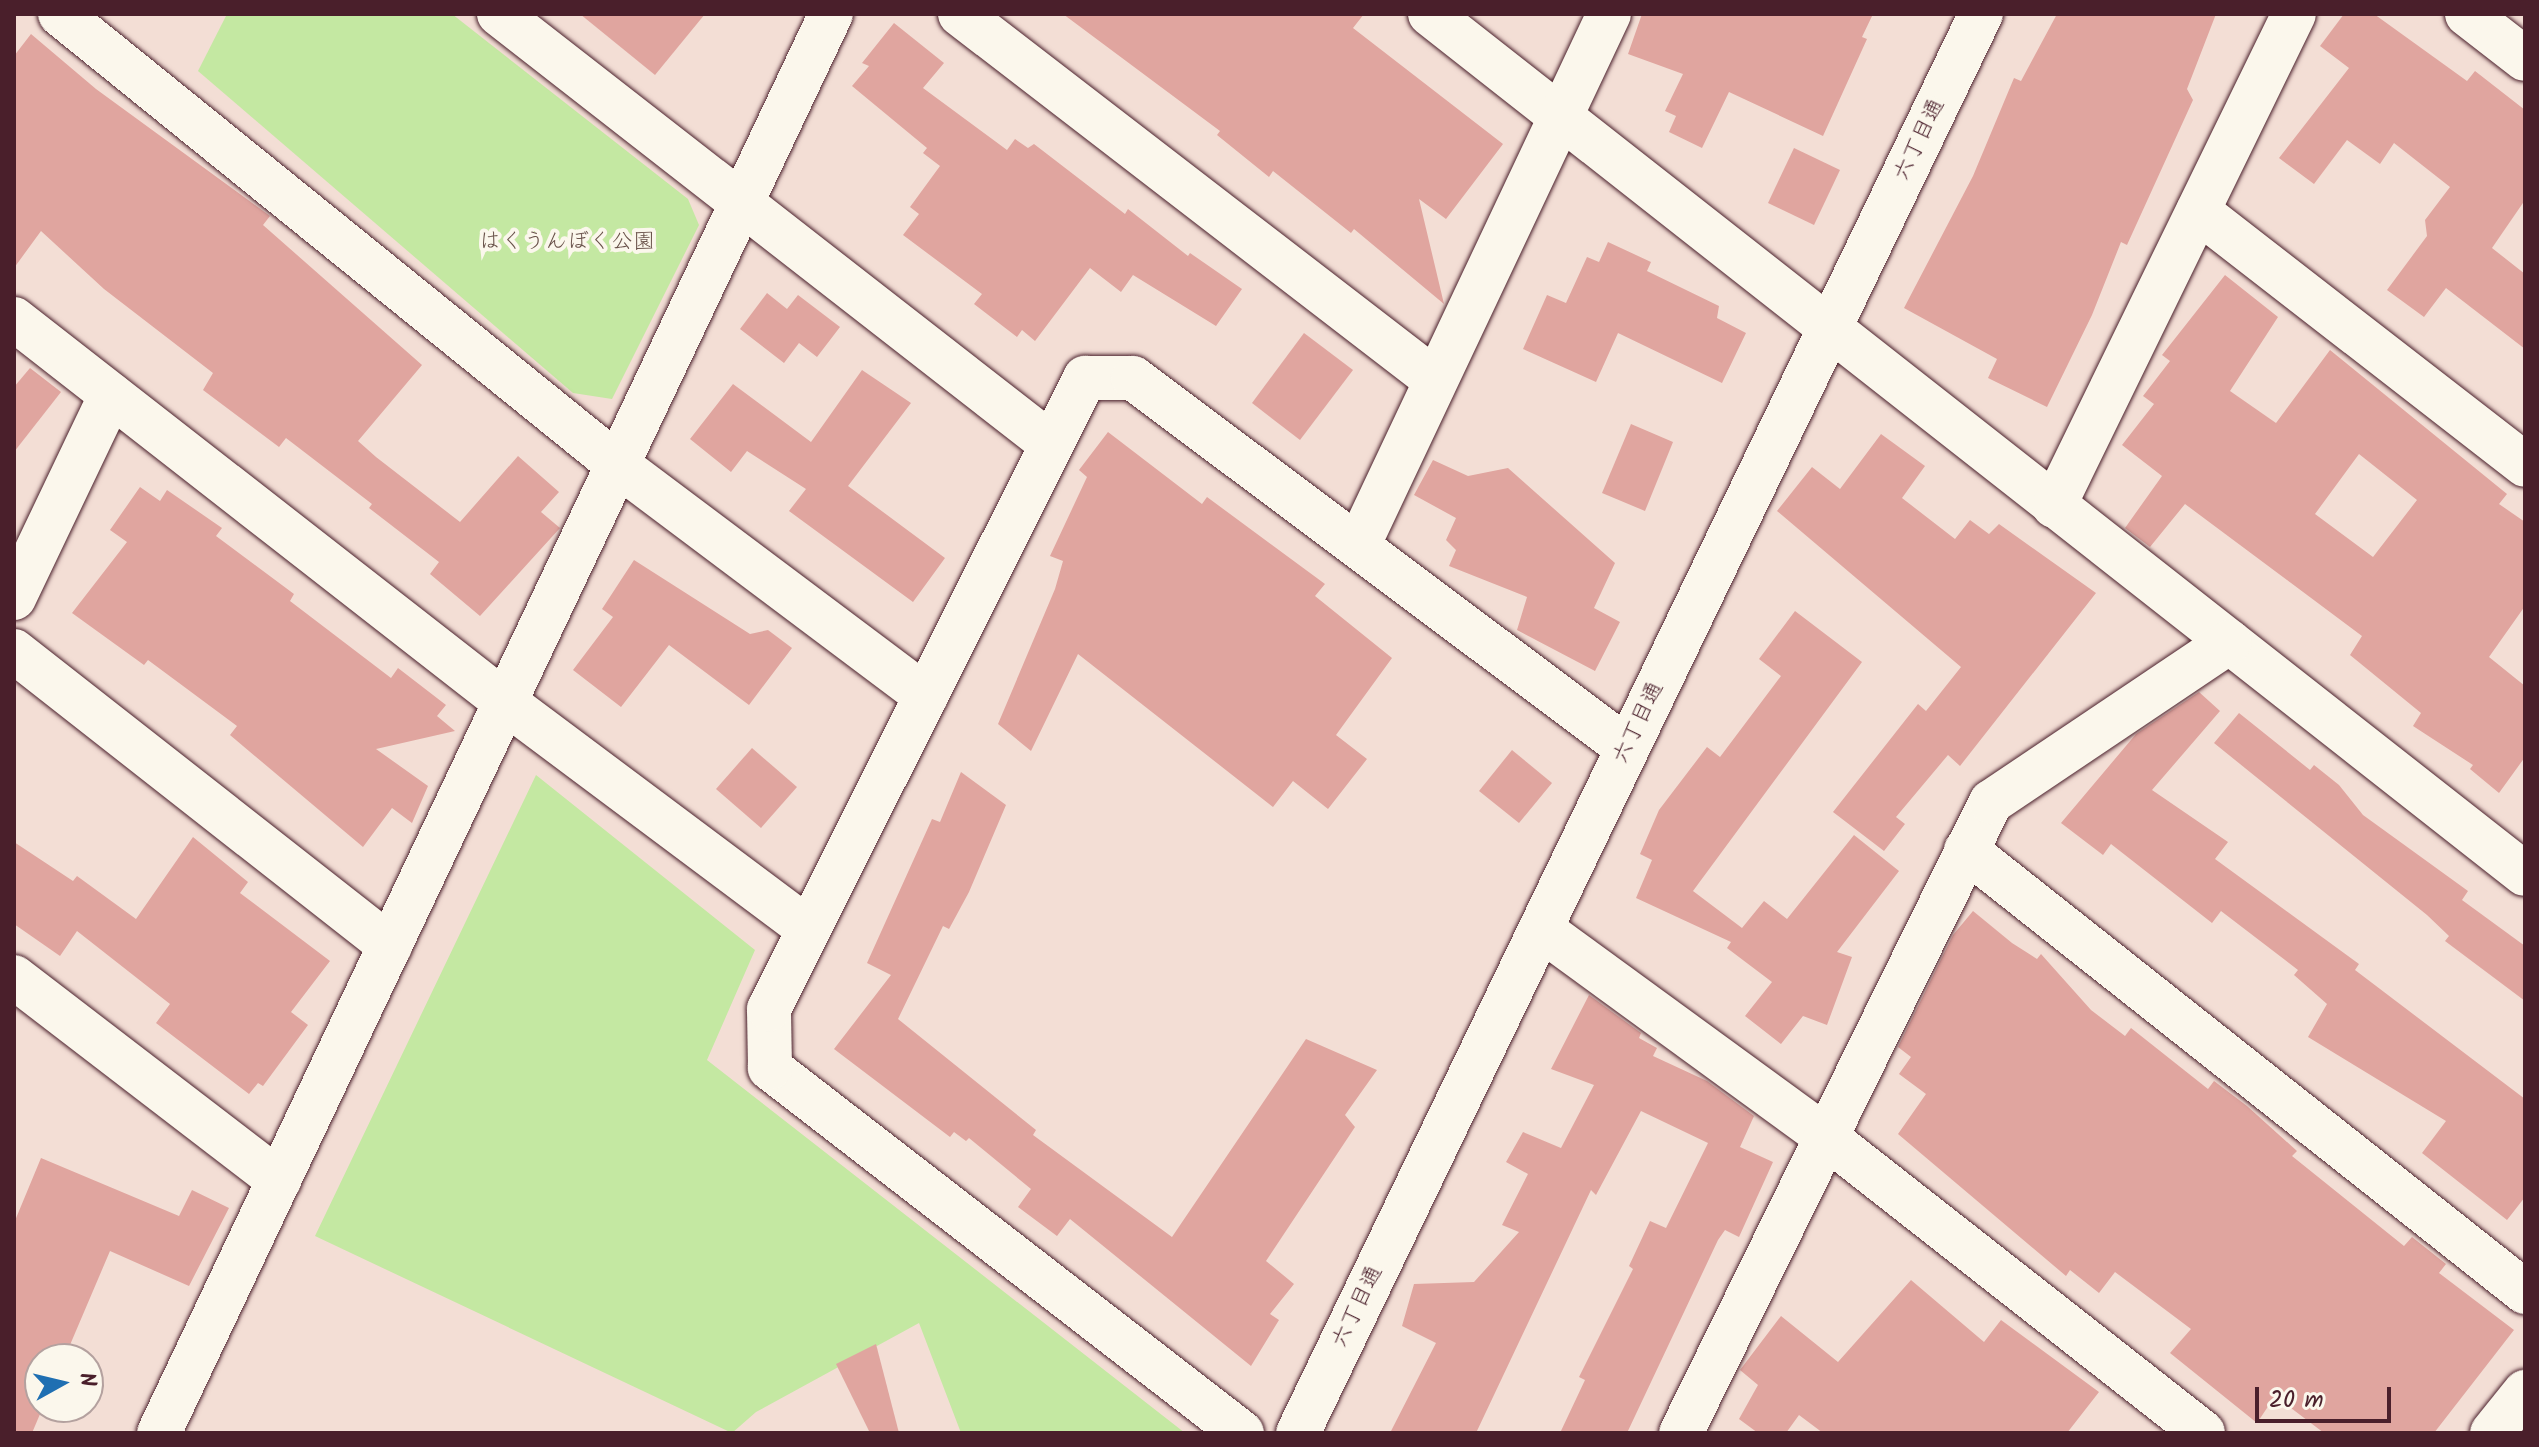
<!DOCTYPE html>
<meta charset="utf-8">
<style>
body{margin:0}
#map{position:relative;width:2539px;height:1447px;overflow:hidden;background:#f3ded5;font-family:Kalam,"Klee One",sans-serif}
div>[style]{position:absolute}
.green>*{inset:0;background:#c4e8a2}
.building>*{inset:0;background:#e0a59f}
.roads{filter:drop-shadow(0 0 2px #4a1f2b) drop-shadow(0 0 2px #4a1f2b)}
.street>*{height:44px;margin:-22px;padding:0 22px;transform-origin:22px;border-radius:22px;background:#fbf7ec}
.secondary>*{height:44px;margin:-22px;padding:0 22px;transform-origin:22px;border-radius:22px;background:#fbf7ec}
span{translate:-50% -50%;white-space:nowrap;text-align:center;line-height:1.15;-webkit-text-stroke:8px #fbf7ec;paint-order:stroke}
.street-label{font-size:22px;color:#4a1f2b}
.park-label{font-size:22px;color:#685149}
.frame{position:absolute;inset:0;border:16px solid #4a1f2b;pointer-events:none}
.north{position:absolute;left:24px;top:1343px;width:80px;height:80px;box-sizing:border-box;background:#fbf7ec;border:2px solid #b4a19f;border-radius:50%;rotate:82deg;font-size:22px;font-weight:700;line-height:32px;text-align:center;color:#4a1f2b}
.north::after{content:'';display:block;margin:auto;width:28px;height:36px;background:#1f6fb2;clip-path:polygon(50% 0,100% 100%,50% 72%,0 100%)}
.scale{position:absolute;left:2255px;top:1387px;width:136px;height:36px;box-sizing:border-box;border:4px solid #4a1f2b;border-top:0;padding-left:10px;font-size:24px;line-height:28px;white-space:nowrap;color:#4a1f2b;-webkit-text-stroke:6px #fbf7ec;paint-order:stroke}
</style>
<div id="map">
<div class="green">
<i style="clip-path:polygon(227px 14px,452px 14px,688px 199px,699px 225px,612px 399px,573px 393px,198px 71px)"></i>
<i style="clip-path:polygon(536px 775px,755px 950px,707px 1060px,1185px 1433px,961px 1433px,919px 1323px,756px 1412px,732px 1433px,315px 1236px)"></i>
</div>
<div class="building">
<i style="clip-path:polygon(580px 14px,705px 14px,655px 75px)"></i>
<i style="clip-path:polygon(1063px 14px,1364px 14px,1353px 28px,1503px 144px,1446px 219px,1419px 199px,1444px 304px,1354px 229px,1351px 233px,1273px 171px,1269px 177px,1217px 135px,1220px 131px)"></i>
<i style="clip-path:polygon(1642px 14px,1873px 14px,1862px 37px,1867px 39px,1823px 136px,1729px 92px,1702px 148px,1669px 132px,1676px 116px,1665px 111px,1683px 74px,1628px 54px)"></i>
<i style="clip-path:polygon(2057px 14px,2216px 14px,2187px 89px,2193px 100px,2127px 245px,2121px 242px,2092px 315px,2047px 407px,1988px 378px,1997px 359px,1904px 308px,1973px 176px,2014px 78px,2021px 81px)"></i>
<i style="clip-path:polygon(2344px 14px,2374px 14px,2467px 81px,2475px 71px,2525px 110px,2525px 200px,2492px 248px,2525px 274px,2525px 349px,2446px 288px,2424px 317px,2387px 290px,2427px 236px,2425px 220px,2450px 187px,2394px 143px,2380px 164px,2347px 140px,2314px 184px,2279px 158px,2349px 68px,2320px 46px)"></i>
<i style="clip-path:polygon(894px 23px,944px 63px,923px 88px,1007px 150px,1015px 139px,1028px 148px,1034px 144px,1125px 214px,1128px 209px,1188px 256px,1190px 253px,1242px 289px,1216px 326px,1133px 275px,1121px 292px,1090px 268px,1035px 341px,1022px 330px,1017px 337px,974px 304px,982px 294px,903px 235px,919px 214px,910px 207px,940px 166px,923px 153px,927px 148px,852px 86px,869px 66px,862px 63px)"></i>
<i style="clip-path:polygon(31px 34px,96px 89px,270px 216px,263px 225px,422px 365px,358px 441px,376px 457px,460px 522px,518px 456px,559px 492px,541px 512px,560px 528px,480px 616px,430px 574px,439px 562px,369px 508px,372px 504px,286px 438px,279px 447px,203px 390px,213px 373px,104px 289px,41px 231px,14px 268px,14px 56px)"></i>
<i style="clip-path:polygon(1794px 148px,1840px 170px,1814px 225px,1768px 203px)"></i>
<i style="clip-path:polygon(1608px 242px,1651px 262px,1647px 271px,1719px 306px,1717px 318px,1746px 333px,1722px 383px,1618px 333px,1596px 382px,1523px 349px,1547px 295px,1566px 303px,1587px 257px,1599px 262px)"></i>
<i style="clip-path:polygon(evenodd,2225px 275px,2278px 317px,2230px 391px,2276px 423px,2330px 350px,2507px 494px,2499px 504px,2525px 522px,2525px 606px,2489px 657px,2525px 686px,2525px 757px,2499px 793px,2470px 769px,2473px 765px,2413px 726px,2421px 713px,2350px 655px,2362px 636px,2185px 504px,2150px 547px,2125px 528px,2162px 476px,2122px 445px,2154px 404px,2143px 396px,2170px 361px,2162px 355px,2225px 275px,2359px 454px,2417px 500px,2373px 557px,2315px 514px,2359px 454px)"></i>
<i style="clip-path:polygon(767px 293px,787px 309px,798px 295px,840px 327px,817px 357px,799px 343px,784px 363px,740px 329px)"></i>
<i style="clip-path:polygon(1304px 333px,1353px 370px,1300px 440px,1252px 403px)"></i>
<i style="clip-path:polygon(30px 368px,61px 392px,14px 452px,14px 387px)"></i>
<i style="clip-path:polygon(862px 370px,911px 403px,848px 486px,945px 558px,913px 602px,789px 511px,806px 489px,747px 451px,731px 472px,690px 439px,733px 384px,811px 442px)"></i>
<i style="clip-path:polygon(1631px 424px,1673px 442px,1645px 511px,1602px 493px)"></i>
<i style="clip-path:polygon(1108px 432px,1202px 504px,1207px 497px,1325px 584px,1315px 596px,1392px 658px,1336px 735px,1367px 759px,1328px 809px,1293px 781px,1273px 807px,1078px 654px,1031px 751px,998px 724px,1055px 589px,1063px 561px,1050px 556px,1087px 477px,1079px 470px)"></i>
<i style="clip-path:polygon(1881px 434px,1925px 466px,1902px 498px,1955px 539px,1970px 520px,1989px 534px,1999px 524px,2096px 593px,1960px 766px,1948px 755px,1896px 817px,1905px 824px,1884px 851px,1833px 812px,1918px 704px,1926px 711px,1961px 667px,1777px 511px,1812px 467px,1840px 489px)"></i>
<i style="clip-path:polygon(1433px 460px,1468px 476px,1508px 468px,1615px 563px,1594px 608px,1620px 622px,1595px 671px,1517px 630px,1527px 597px,1449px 566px,1456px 550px,1446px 540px,1456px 518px,1414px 495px)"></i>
<i style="clip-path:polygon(140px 487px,160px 501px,167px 490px,222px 528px,216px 536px,294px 594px,290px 601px,391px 678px,398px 668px,446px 705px,437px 716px,455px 731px,376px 749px,428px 786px,412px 823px,392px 808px,363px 847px,230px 735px,237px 726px,148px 660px,144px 665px,72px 613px,127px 542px,110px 530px)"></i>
<i style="clip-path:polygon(634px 560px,750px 634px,768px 630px,792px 648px,749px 705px,669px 645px,621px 707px,573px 670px,613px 617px,602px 609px)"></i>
<i style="clip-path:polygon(1795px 611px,1862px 662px,1693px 891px,1742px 928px,1764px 901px,1787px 919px,1854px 835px,1899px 871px,1837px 952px,1852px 957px,1827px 1025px,1803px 1016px,1781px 1044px,1745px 1016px,1772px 982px,1727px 948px,1731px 942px,1636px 898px,1652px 860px,1640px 854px,1659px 810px,1707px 747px,1720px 757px,1781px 676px,1759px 659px)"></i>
<i style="clip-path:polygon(2199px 692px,2220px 711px,2152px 790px,2228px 842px,2215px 859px,2359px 964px,2355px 970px,2525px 1099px,2525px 1197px,2507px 1220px,2422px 1153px,2446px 1121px,2308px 1037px,2327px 1004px,2294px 975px,2298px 970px,2221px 911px,2212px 923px,2111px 844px,2103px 855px,2061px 823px,2136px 734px)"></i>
<i style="clip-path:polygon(2239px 713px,2310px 770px,2314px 765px,2339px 785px,2363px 815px,2468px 891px,2462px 900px,2525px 946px,2525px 1001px,2445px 941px,2449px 936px,2427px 915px,2214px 743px)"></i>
<i style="clip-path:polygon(752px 748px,797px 787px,761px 828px,716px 789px)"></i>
<i style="clip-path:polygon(1512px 750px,1552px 783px,1519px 823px,1479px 791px)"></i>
<i style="clip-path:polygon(961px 772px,1006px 805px,969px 892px,949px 929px,943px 926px,898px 1019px,1036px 1130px,1033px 1135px,1172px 1237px,1306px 1039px,1377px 1070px,1345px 1115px,1355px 1127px,1266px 1261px,1294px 1284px,1270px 1314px,1279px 1320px,1251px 1366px,1070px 1219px,1057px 1236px,1018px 1207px,1031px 1189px,969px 1138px,966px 1141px,954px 1132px,950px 1137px,834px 1049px,891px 975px,867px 963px,932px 819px,940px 822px)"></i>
<i style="clip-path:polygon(193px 837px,248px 882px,240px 893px,330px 961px,291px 1012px,308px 1025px,263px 1086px,258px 1083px,249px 1094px,156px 1023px,170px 1004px,77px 931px,60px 956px,14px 924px,14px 842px,73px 881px,77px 876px,136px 919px)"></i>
<i style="clip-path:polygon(1973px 911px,2012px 943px,2037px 959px,2041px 954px,2091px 1010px,2125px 1036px,2131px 1028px,2208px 1089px,2214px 1081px,2247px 1106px,2297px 1151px,2292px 1156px,2404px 1246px,2412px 1237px,2446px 1264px,2439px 1273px,2514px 1330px,2434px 1433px,2324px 1433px,2275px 1396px,2257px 1423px,2170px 1353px,2191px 1329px,2115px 1272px,2099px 1293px,2070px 1270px,2066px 1276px,1898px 1134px,1926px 1094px,1899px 1074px,1911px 1057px,1898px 1047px,1953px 935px)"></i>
<i style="clip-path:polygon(1589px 995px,1641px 1033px,1639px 1038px,1657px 1048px,1653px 1056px,1707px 1081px,1754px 1116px,1740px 1147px,1773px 1162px,1739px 1237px,1725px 1230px,1718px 1240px,1627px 1433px,1560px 1433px,1585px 1380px,1579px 1377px,1633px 1269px,1629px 1266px,1650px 1221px,1666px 1228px,1708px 1143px,1641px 1111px,1596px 1195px,1591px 1190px,1476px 1433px,1390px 1433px,1436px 1343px,1402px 1326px,1414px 1284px,1474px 1282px,1519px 1232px,1502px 1225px,1528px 1174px,1506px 1162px,1523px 1132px,1561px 1148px,1594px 1085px,1551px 1069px)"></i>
<i style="clip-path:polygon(41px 1158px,179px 1216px,192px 1190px,229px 1208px,189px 1286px,110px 1251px,64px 1359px,40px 1359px,43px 1407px,32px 1433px,14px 1433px,14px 1223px)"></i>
<i style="clip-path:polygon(1911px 1280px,1984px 1342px,2001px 1320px,2099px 1392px,2067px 1433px,1823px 1433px,1799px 1415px,1786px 1433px,1758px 1433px,1739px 1419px,1758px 1385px,1740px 1370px,1781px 1316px,1838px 1362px)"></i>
<i style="clip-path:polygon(876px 1344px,899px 1433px,870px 1433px,836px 1364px)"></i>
</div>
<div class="roads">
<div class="street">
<i style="left:60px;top:14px;width:717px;rotate:38.95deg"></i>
<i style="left:618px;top:465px;width:385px;rotate:36.9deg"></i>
<i style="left:499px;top:14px;width:700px;rotate:37.92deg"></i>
<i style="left:960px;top:14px;width:598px;rotate:37.6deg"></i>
<i style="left:1430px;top:14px;width:1392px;rotate:38.15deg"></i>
<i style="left:2467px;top:14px;width:73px;rotate:37.8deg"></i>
<i style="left:2198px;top:211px;width:414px;rotate:37.8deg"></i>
<i style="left:14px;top:319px;width:623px;rotate:37.96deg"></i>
<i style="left:505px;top:702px;width:379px;rotate:36.8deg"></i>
<i style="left:2054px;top:506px;width:547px;rotate:-64deg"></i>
<i style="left:1358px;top:546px;width:588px;rotate:-64.74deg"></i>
<i style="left:14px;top:598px;width:225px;rotate:-64.5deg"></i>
<i style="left:14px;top:651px;width:478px;rotate:38.1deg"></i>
<i style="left:1966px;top:850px;width:713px;rotate:38.33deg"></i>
<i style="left:1541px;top:929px;width:353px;rotate:36.1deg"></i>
<i style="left:1826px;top:1137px;width:479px;rotate:38.1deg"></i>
<i style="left:14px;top:977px;width:334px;rotate:37.5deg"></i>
<i style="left:159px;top:1433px;width:1570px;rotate:-64.66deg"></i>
<i style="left:1242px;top:1433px;width:597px;rotate:-142.29deg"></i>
<i style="left:770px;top:1068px;width:59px;rotate:-91deg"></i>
<i style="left:769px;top:1009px;width:706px;rotate:-63.4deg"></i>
<i style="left:1085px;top:378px;width:48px"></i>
<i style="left:1133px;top:378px;width:617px;rotate:36.83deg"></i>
<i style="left:1681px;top:1433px;width:703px;rotate:-63.84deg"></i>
<i style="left:1991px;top:802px;width:287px;rotate:-33.9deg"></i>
<i style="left:2492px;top:1433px;width:53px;rotate:-51.2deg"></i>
</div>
<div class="secondary">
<i style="left:1298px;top:1433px;width:1575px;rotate:-64.3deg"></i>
</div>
</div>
<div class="street-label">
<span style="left:1920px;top:140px;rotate:-64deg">六丁目通</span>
<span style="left:1639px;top:723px;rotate:-64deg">六丁目通</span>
<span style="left:1358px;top:1307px;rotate:-64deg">六丁目通</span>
</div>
<div class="park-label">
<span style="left:567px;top:243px">はくうんぼく公園</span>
</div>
<div class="frame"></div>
<div class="north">N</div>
<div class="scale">20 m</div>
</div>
